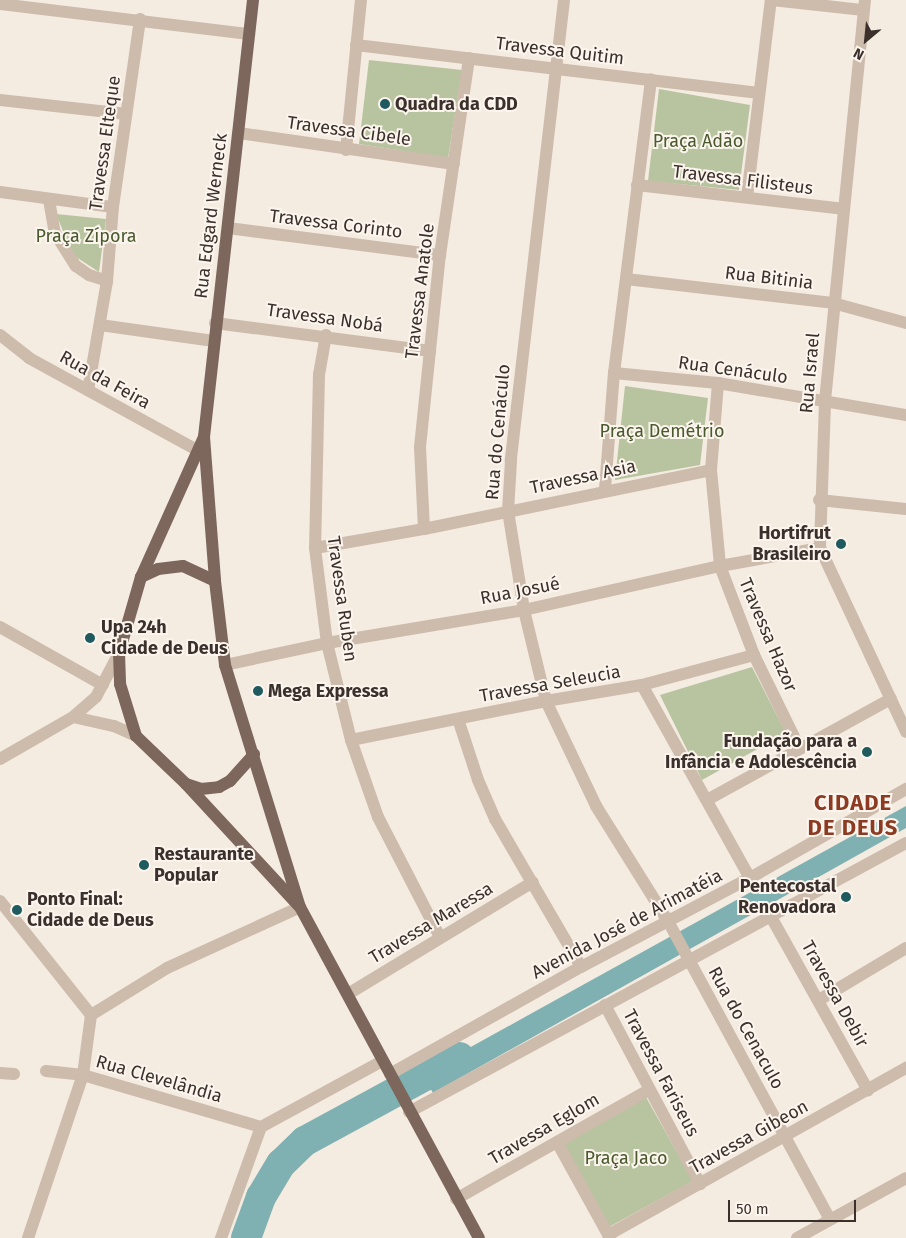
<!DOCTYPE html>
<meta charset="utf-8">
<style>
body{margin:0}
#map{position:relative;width:906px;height:1238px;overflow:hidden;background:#f4ebe1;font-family:"Fira Sans",sans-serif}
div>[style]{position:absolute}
.green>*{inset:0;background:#b8c4a0}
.water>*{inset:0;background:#7fb0b2}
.river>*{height:30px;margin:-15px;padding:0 15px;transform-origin:15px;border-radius:15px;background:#7fb0b2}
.minor>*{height:12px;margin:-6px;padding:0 6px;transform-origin:6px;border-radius:6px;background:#cdbbac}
.major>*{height:12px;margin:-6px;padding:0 6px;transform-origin:6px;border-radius:6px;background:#7d675c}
.dots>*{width:14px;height:14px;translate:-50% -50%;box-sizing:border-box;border:2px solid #fbf5ee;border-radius:50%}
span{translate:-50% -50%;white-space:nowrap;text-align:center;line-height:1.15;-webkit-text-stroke:4px #fbf5ee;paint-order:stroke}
.street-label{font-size:18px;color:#3b302b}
.poi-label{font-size:18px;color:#3b302b;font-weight:700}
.left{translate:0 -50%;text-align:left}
.right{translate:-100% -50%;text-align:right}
.park-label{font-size:18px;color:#4a5a2e}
.district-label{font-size:22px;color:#8c3b22;font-weight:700;letter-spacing:1px}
.north{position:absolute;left:841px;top:15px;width:50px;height:50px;-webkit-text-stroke:4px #fbf5ee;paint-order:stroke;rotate:208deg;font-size:14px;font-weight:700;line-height:20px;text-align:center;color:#3b302b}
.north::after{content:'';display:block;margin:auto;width:18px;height:22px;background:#3b302b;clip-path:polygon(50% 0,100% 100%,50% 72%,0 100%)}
.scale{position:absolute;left:728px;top:1200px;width:128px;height:22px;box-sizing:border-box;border:2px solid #3b302b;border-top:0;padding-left:6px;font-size:15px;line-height:18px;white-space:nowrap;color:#3b302b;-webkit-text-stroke:4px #fbf5ee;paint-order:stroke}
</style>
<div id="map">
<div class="green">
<i style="clip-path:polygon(369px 60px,462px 70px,448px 158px,359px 144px)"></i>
<i style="clip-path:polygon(659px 89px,750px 105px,739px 190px,648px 181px)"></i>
<i style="clip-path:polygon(56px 214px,106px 219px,99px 272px,73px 255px)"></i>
<i style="clip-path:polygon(625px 386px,708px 398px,700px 465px,615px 480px)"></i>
<i style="clip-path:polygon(752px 667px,786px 733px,702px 780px,660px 695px)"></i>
<i style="clip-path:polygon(642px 1090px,693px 1181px,609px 1227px,558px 1136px)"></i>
</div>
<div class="water">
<i style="clip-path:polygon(906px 806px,906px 828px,433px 1093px,422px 1074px)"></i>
</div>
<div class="river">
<i style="left:246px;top:1238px;width:44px;rotate:-69.9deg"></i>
<i style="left:261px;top:1197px;width:39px;rotate:-59deg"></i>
<i style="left:281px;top:1164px;width:33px;rotate:-44deg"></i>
<i style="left:305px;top:1141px;width:176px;rotate:-28.5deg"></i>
</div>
<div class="minor">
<i style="left:564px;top:0;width:464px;rotate:96.6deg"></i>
<i style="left:511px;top:461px;width:50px;rotate:93.4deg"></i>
<i style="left:508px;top:511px;width:100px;rotate:80.8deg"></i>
<i style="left:524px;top:610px;width:94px;rotate:76.4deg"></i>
<i style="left:546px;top:701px;width:116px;rotate:64.5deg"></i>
<i style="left:596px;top:806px;width:138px;rotate:58deg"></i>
<i style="left:669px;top:923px;width:337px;rotate:61.5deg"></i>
<i style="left:772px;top:0;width:92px;rotate:6.3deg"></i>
<i style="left:865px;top:0;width:405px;rotate:95.7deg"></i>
<i style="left:825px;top:403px;width:145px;rotate:92deg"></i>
<i style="left:820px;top:548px;width:203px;rotate:64.9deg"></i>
<i style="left:0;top:4px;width:251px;rotate:6.9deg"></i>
<i style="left:356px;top:45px;width:406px;rotate:6.8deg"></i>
<i style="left:0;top:100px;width:127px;rotate:6.3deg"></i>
<i style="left:239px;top:133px;width:217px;rotate:8.2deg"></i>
<i style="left:346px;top:150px;width:151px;rotate:-84.3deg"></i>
<i style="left:637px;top:185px;width:207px;rotate:6.6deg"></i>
<i style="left:0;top:192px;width:114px;rotate:7.6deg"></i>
<i style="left:747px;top:197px;width:198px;rotate:-83.1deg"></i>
<i style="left:49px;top:200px;width:34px;rotate:80deg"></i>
<i style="left:55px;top:233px;width:39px;rotate:58deg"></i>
<i style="left:76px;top:266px;width:16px;rotate:35deg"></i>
<i style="left:89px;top:275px;width:19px;rotate:18deg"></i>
<i style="left:228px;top:228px;width:214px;rotate:7.3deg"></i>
<i style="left:626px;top:279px;width:208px;rotate:6.6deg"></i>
<i style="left:833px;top:303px;width:76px;rotate:15.3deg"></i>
<i style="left:215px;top:323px;width:217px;rotate:7.4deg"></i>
<i style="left:100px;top:325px;width:115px;rotate:8deg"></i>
<i style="left:0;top:335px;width:37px;rotate:38deg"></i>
<i style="left:29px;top:358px;width:192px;rotate:28.7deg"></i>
<i style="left:326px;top:335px;width:40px;rotate:100deg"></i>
<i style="left:319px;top:374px;width:174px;rotate:91.3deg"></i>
<i style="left:315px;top:548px;width:96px;rotate:82.8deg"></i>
<i style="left:327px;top:643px;width:100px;rotate:76.1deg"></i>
<i style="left:351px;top:740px;width:82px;rotate:70.7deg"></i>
<i style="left:378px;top:817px;width:135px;rotate:62.7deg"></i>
<i style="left:614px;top:373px;width:104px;rotate:5.5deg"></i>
<i style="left:718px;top:383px;width:191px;rotate:9.7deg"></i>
<i style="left:718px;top:383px;width:87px;rotate:94.6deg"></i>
<i style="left:711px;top:470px;width:96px;rotate:84.6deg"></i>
<i style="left:720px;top:566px;width:95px;rotate:69.1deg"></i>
<i style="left:754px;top:655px;width:102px;rotate:63.9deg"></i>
<i style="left:88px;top:390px;width:111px;rotate:-80.1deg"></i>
<i style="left:107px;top:281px;width:74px;rotate:-85.4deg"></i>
<i style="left:113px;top:207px;width:190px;rotate:-81.8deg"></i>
<i style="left:605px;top:489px;width:116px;rotate:-85.6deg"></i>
<i style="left:614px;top:373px;width:296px;rotate:-82.8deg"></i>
<i style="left:819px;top:500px;width:87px;rotate:5.9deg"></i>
<i style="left:424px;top:529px;width:82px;rotate:-92.8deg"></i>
<i style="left:420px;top:447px;width:193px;rotate:-84.1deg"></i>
<i style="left:440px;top:255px;width:199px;rotate:-81.6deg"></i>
<i style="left:315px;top:548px;width:111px;rotate:-9.9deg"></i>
<i style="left:424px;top:529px;width:293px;rotate:-11.6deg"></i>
<i style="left:0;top:627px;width:118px;rotate:29.4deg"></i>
<i style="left:225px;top:665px;width:104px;rotate:-12.2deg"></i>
<i style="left:327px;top:643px;width:200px;rotate:-9.5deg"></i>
<i style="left:524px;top:610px;width:201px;rotate:-12.7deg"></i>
<i style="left:720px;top:566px;width:102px;rotate:-10.2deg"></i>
<i style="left:642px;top:685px;width:221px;rotate:60.8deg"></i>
<i style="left:73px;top:717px;width:42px;rotate:12.4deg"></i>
<i style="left:114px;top:726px;width:24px;rotate:24deg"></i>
<i style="left:458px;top:719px;width:64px;rotate:71.8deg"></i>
<i style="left:478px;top:780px;width:43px;rotate:66.4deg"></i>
<i style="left:495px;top:819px;width:171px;rotate:59.8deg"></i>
<i style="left:351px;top:740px;width:199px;rotate:-11.3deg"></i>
<i style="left:546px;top:701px;width:97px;rotate:-9.5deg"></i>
<i style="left:642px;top:685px;width:116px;rotate:-15deg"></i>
<i style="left:0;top:759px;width:84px;rotate:-29.9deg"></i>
<i style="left:73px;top:717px;width:30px;rotate:-41deg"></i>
<i style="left:96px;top:697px;width:50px;rotate:-62.4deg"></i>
<i style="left:707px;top:800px;width:210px;rotate:-28.8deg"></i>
<i style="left:0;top:901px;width:146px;rotate:51.4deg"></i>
<i style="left:770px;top:915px;width:201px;rotate:60.8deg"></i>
<i style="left:348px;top:994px;width:216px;rotate:-31.2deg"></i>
<i style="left:819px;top:1000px;width:101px;rotate:-30.9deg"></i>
<i style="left:605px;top:1005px;width:203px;rotate:62deg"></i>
<i style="left:91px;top:1015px;width:89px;rotate:-31.7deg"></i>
<i style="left:167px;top:968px;width:146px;rotate:-24.6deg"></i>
<i style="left:46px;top:1071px;width:37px;rotate:6deg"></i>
<i style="left:83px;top:1075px;width:185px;rotate:16.3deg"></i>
<i style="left:0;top:1073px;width:14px;rotate:4deg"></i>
<i style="left:390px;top:1074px;width:219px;rotate:-29.3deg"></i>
<i style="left:581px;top:967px;width:191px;rotate:-27.8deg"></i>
<i style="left:750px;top:878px;width:180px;rotate:-29.7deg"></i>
<i style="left:409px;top:1112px;width:565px;rotate:-28.42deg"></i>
<i style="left:557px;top:1142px;width:110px;rotate:61.1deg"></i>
<i style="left:456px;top:1199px;width:222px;rotate:-29.5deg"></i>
<i style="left:608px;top:1235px;width:342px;rotate:-29.3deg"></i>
<i style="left:28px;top:1238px;width:172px;rotate:-71.4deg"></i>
<i style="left:83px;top:1075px;width:61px;rotate:-82.4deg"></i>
<i style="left:221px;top:1238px;width:118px;rotate:-70.2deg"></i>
<i style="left:261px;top:1127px;width:138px;rotate:-28.6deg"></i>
<i style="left:797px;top:1238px;width:124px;rotate:-28.8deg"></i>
</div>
<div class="major">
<i style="left:253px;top:0;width:440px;rotate:96.4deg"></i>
<i style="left:204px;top:437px;width:144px;rotate:85.6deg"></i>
<i style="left:215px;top:581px;width:85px;rotate:83.2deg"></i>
<i style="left:225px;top:665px;width:253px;rotate:72.8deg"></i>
<i style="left:300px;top:907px;width:376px;rotate:61.6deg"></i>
<i style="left:204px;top:437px;width:154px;rotate:114.2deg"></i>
<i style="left:141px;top:577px;width:79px;rotate:106.1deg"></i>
<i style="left:119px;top:653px;width:31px;rotate:88deg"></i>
<i style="left:120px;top:684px;width:54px;rotate:72.9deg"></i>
<i style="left:136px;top:736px;width:69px;rotate:43.8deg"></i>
<i style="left:186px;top:784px;width:165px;rotate:47.2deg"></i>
<i style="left:141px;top:577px;width:19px;rotate:-25deg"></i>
<i style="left:158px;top:569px;width:25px;rotate:-7deg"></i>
<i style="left:183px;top:566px;width:35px;rotate:25deg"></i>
<i style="left:186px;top:784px;width:16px;rotate:18deg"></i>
<i style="left:201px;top:789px;width:18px;rotate:-6deg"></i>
<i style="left:219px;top:787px;width:13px;rotate:-29deg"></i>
<i style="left:230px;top:781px;width:36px;rotate:-48deg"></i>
</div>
<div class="dots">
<i style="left:385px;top:104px;background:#1f5a5e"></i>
<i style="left:841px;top:544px;background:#1f5a5e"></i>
<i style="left:90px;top:638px;background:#1f5a5e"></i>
<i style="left:258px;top:691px;background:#1f5a5e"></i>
<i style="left:867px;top:752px;background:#1f5a5e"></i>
<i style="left:144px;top:865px;background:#1f5a5e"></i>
<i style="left:846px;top:897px;background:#1f5a5e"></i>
<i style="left:17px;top:910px;background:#1f5a5e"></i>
</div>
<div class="street-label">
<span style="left:560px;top:51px;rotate:7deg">Travessa Quitim</span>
<span style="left:349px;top:131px;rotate:8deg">Travessa Cibele</span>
<span style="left:105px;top:143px;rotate:-82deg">Travessa Elteque</span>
<span style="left:743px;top:180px;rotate:7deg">Travessa Filisteus</span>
<span style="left:211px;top:216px;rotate:-83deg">Rua Edgard Werneck</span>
<span style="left:336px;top:224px;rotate:7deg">Travessa Corinto</span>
<span style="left:769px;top:278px;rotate:7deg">Rua Bitinia</span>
<span style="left:420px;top:291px;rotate:-83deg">Travessa Anatole</span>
<span style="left:325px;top:318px;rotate:8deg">Travessa Nobá</span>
<span style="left:733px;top:370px;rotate:8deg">Rua Cenáculo</span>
<span style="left:810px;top:373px;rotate:-85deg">Rua Israel</span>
<span style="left:105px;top:380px;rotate:29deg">Rua da Feira</span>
<span style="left:498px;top:432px;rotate:-85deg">Rua do Cenáculo</span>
<span style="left:583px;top:477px;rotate:-12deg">Travessa Asia</span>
<span style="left:520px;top:591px;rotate:-11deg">Rua Josué</span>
<span style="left:342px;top:599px;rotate:82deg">Travessa Ruben</span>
<span style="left:768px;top:635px;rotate:67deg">Travessa Hazor</span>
<span style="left:550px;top:684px;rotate:-10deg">Travessa Seleucia</span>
<span style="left:431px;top:923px;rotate:-31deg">Travessa Maressa</span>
<span style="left:627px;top:924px;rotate:-28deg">Avenida José de Arimatéia</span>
<span style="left:835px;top:994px;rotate:61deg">Travessa Debir</span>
<span style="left:746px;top:1028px;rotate:61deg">Rua do Cenaculo</span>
<span style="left:661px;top:1073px;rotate:62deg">Travessa Fariseus</span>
<span style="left:159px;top:1079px;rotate:16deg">Rua Clevelândia</span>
<span style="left:544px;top:1129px;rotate:-30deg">Travessa Eglom</span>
<span style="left:749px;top:1137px;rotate:-29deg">Travessa Gibeon</span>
</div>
<div class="poi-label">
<span class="left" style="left:395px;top:104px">Quadra da CDD</span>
<span class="right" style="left:831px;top:544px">Hortifrut<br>Brasileiro</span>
<span class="left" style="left:101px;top:638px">Upa 24h<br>Cidade de Deus</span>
<span class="left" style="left:268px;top:691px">Mega Expressa</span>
<span class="right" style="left:857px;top:752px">Fundação para a<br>Infância e Adolescência</span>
<span class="left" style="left:154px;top:865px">Restaurante<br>Popular</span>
<span class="right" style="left:836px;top:897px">Pentecostal<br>Renovadora</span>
<span class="left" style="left:27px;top:910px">Ponto Final:<br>Cidade de Deus</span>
</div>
<div class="park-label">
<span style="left:698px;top:141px">Praça Adão</span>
<span style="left:86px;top:236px">Praça Zípora</span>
<span style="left:662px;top:431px">Praça Demétrio</span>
<span style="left:626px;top:1158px">Praça Jaco</span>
</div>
<div class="district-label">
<span style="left:853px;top:815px">CIDADE<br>DE DEUS</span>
</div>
<div class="north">N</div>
<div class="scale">50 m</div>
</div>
